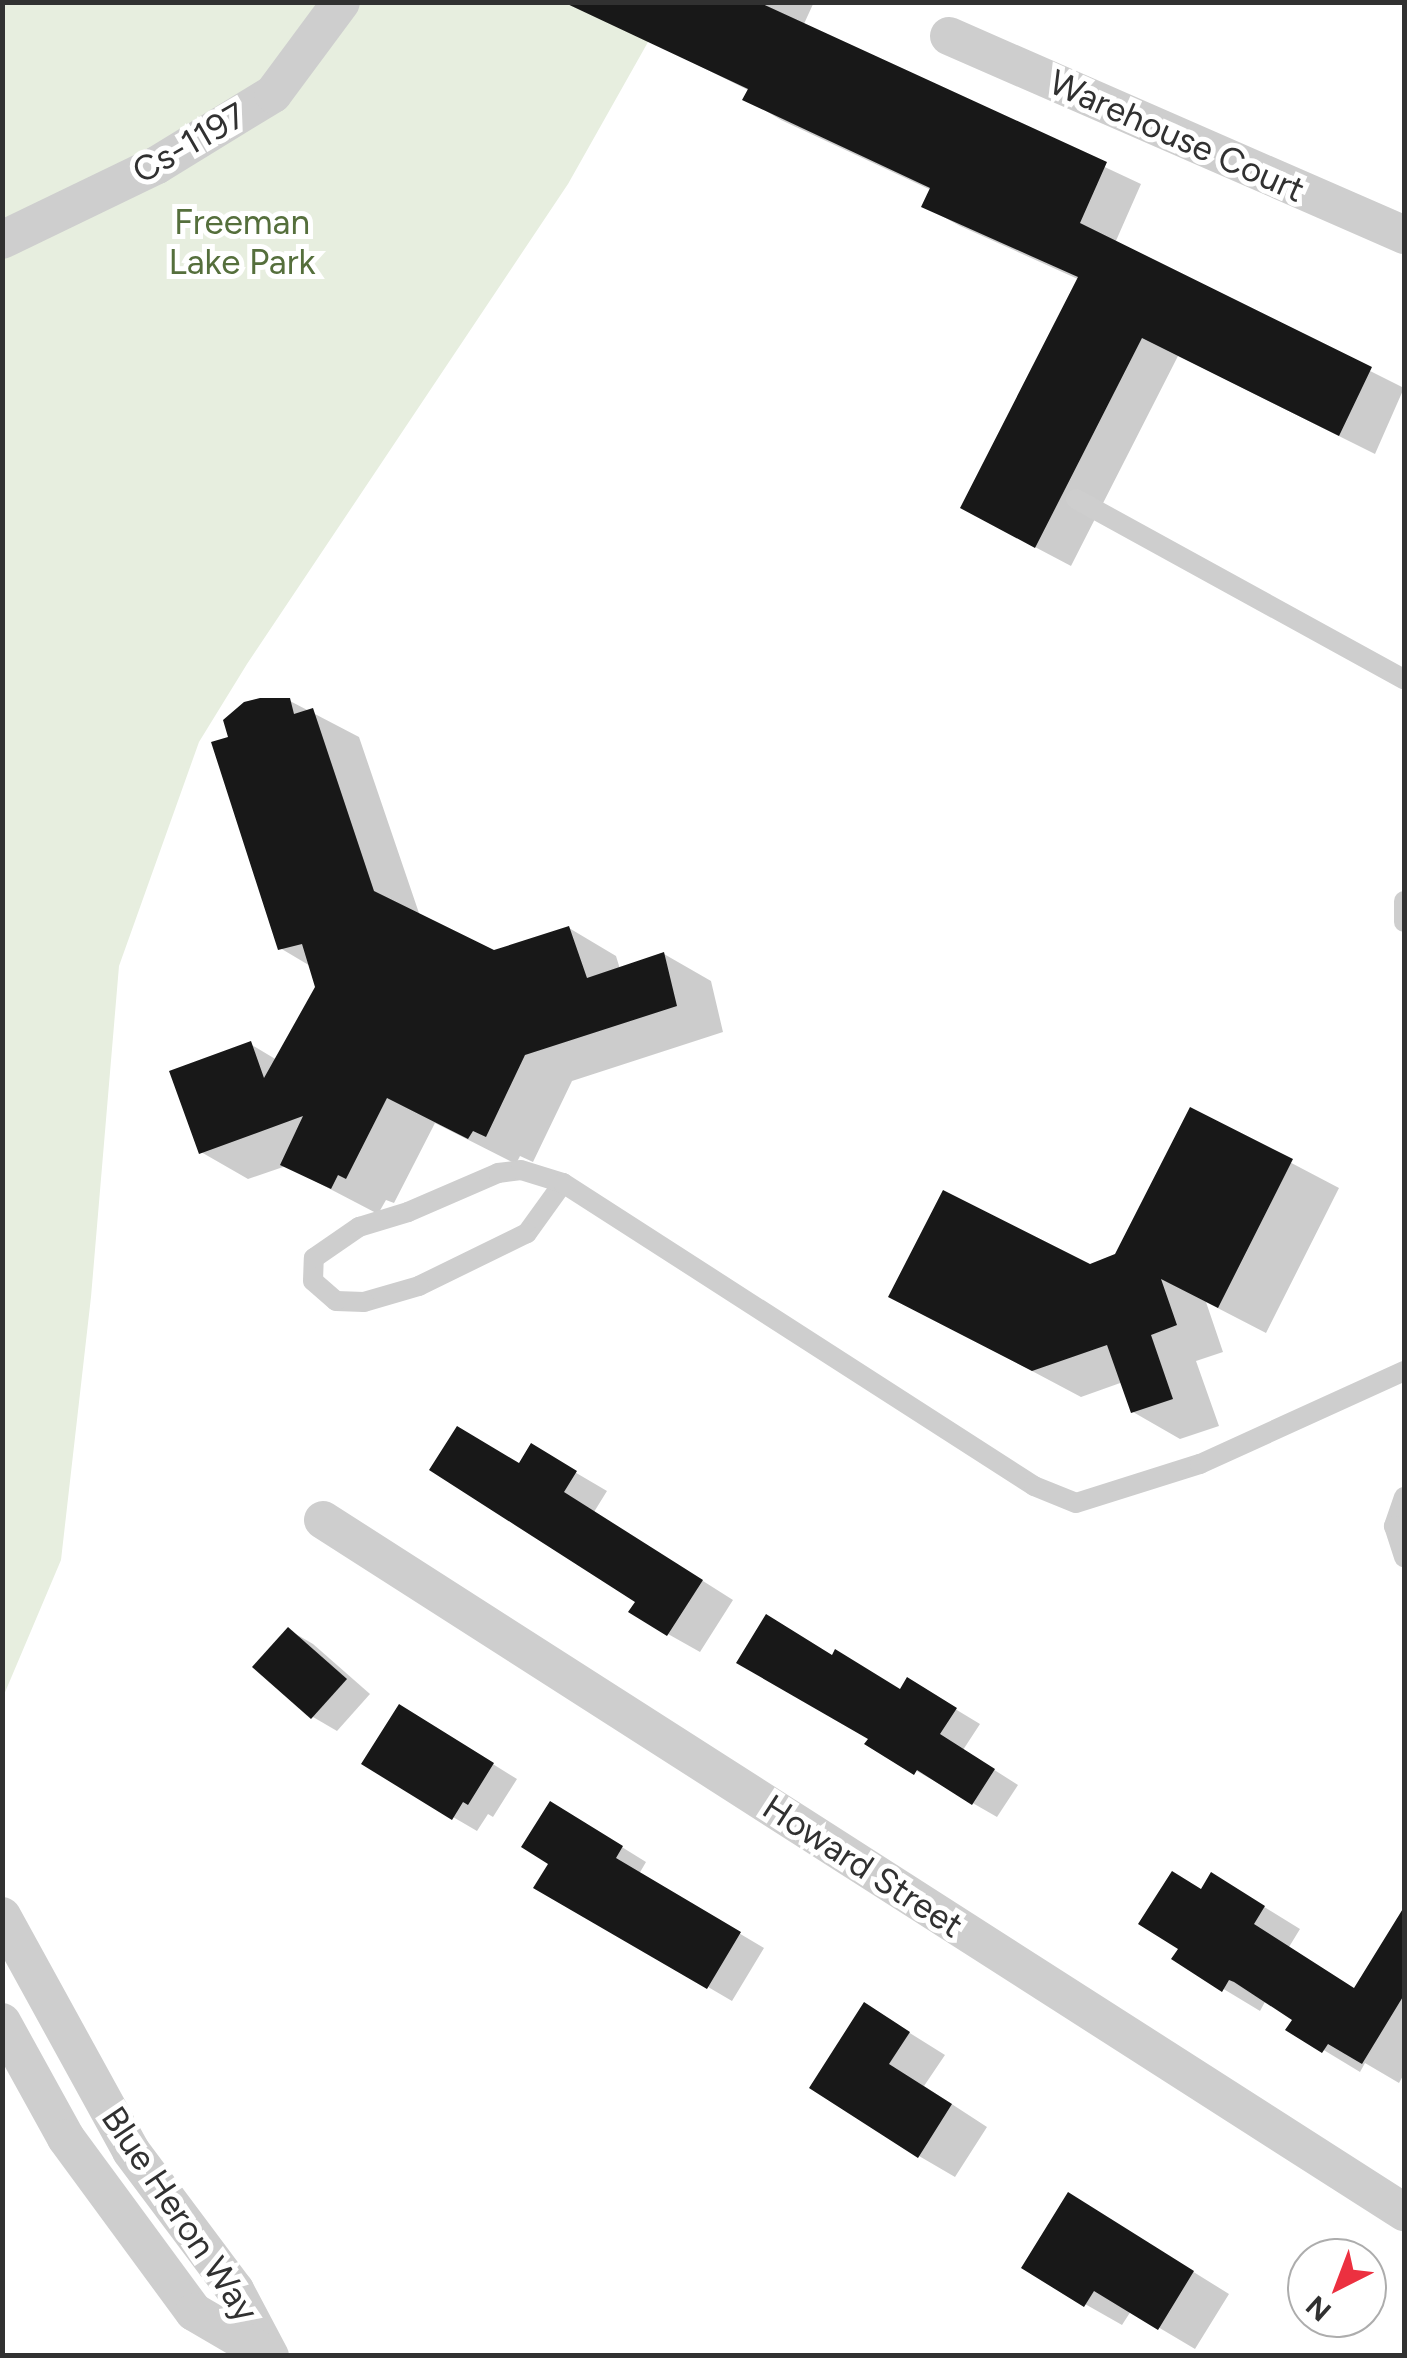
<!DOCTYPE html>
<style>
body{margin:0}
#map{position:relative;width:1407px;height:2358px;overflow:hidden;background:#fff;font-family:Figtree,sans-serif}
div>[style]{position:absolute}
.green>*{inset:0;background:#e7eedf}
.shadow>*{inset:0;background:#0003}
.building>*{inset:0;background:#181818}
.lane>*{height:20px;margin:-10px;padding:0 10px;transform-origin:10px;border-radius:10px;background:#cecece}
.street>*{height:38px;margin:-19px;padding:0 19px;transform-origin:19px;border-radius:19px;background:#cecece}
span{translate:-50% -50%;white-space:nowrap;text-align:center;line-height:1.15;-webkit-text-stroke:10px #fff;paint-order:stroke}
.street-label{font-size:35px;color:#313131}
.park-label{font-size:35px;color:#556f3c}
.frame{position:absolute;inset:0;border:5px solid #313131;pointer-events:none}
.north{position:absolute;left:1287px;top:2238px;width:100px;height:100px;box-sizing:border-box;background:#fff;border:2px solid #adadad;border-radius:50%;rotate:222deg;font-size:28px;font-weight:700;line-height:40px;text-align:center;color:#313131}
.north::after{content:'';display:block;margin:auto;width:35px;height:45px;background:#ec3040;clip-path:polygon(50% 0,100% 100%,50% 72%,0 100%)}
</style>
<div id="map">
<div class="green">
<i style="clip-path:polygon(3px 3px,670px 3px,568px 184px,247px 664px,199px 742px,119px 966px,91px 1297px,61px 1560px,3px 1697px)"></i>
</div>
<div class="shadow">
<i style="clip-path:polygon(628px 2px,814px 2px,803px 26px,1141px 184px,1115px 243px,1404px 388px,1375px 454px,1178px 356px,1071px 566px,999px 528px,1080px 280px,960px 226px,924px 206px,931px 190px,781px 120px,746px 99px,750px 91px,617px 25px)"></i>
<i style="clip-path:polygon(290px 701px,359px 737px,420px 916px,493px 953px,569px 928px,616px 956px,620px 969px,664px 954px,711px 981px,723px 1032px,572px 1081px,533px 1162px,520px 1156px,516px 1164px,435px 1123px,394px 1203px,386px 1200px,378px 1214px,286px 1166px,248px 1179px,201px 1152px,250px 1044px,277px 1060px,318px 988px,312px 967px,280px 948px,231px 739px)"></i>
<i style="clip-path:polygon(1191px 1110px,1339px 1188px,1266px 1333px,1206px 1302px,1223px 1352px,1196px 1361px,1219px 1426px,1180px 1439px,1133px 1412px,1123px 1382px,1081px 1397px,891px 1296px,1090px 1267px,1117px 1256px)"></i>
<i style="clip-path:polygon(532px 1447px,607px 1491px,594px 1512px,733px 1600px,700px 1652px,668px 1634px,520px 1466px)"></i>
<i style="clip-path:polygon(289px 1630px,313px 1644px,370px 1694px,337px 1731px,313px 1717px)"></i>
<i style="clip-path:polygon(833px 1657px,901px 1691px,932px 1695px,980px 1724px,963px 1750px,1018px 1785px,997px 1817px,868px 1743px,871px 1738px)"></i>
<i style="clip-path:polygon(424px 1721px,517px 1779px,493px 1817px,488px 1814px,477px 1831px,453px 1817px)"></i>
<i style="clip-path:polygon(575px 1818px,646px 1862px,639px 1874px,764px 1948px,732px 2001px,537px 1887px)"></i>
<i style="clip-path:polygon(1202px 1891px,1248px 1897px,1300px 1929px,1289px 1947px,1356px 1990px,1386px 1941px,1404px 1952px,1404px 2074px,1399px 2083px,1365px 2063px,1360px 2072px,1289px 2029px,1295px 2019px,1266px 2000px,1260px 2011px,1174px 1959px)"></i>
<i style="clip-path:polygon(865px 2005px,945px 2055px,924px 2086px,987px 2127px,955px 2177px,919px 2156px)"></i>
<i style="clip-path:polygon(1105px 2217px,1229px 2294px,1195px 2349px,1131px 2311px,1122px 2325px,1085px 2304px)"></i>
</div>
<div class="building">
<i style="clip-path:polygon(563px 2px,758px 2px,1107px 162px,1080px 223px,1372px 367px,1339px 436px,1142px 338px,1035px 548px,960px 508px,1078px 277px,921px 207px,930px 188px,742px 100px,748px 89px)"></i>
<i style="clip-path:polygon(260px 698px,290px 698px,294px 714px,313px 708px,374px 891px,494px 950px,569px 926px,587px 978px,664px 952px,677px 1006px,525px 1055px,486px 1137px,473px 1131px,468px 1139px,387px 1098px,346px 1179px,338px 1175px,331px 1189px,280px 1165px,303px 1116px,199px 1154px,169px 1071px,251px 1041px,264px 1078px,315px 987px,302px 944px,278px 950px,211px 742px,228px 737px,223px 720px,244px 702px)"></i>
<i style="clip-path:polygon(1190px 1107px,1293px 1159px,1218px 1308px,1161px 1279px,1177px 1325px,1151px 1335px,1173px 1399px,1131px 1413px,1107px 1345px,1032px 1371px,888px 1297px,943px 1190px,1090px 1264px,1115px 1254px)"></i>
<i style="clip-path:polygon(457px 1426px,519px 1463px,531px 1443px,577px 1471px,564px 1492px,703px 1580px,667px 1636px,628px 1612px,635px 1602px,429px 1470px)"></i>
<i style="clip-path:polygon(766px 1614px,832px 1655px,835px 1649px,900px 1689px,907px 1677px,957px 1708px,940px 1734px,995px 1769px,972px 1805px,917px 1770px,914px 1775px,864px 1744px,868px 1739px,736px 1663px)"></i>
<i style="clip-path:polygon(288px 1627px,347px 1679px,311px 1719px,252px 1667px)"></i>
<i style="clip-path:polygon(399px 1704px,494px 1763px,468px 1805px,463px 1802px,452px 1820px,361px 1764px)"></i>
<i style="clip-path:polygon(550px 1801px,623px 1846px,616px 1858px,741px 1932px,707px 1989px,533px 1888px,548px 1864px,521px 1847px)"></i>
<i style="clip-path:polygon(1172px 1871px,1201px 1889px,1211px 1872px,1265px 1906px,1254px 1924px,1354px 1988px,1404px 1907px,1404px 1995px,1362px 2064px,1328px 2044px,1322px 2053px,1285px 2030px,1292px 2020px,1234px 1982px,1229px 1980px,1222px 1992px,1171px 1959px,1178px 1949px,1138px 1924px)"></i>
<i style="clip-path:polygon(864px 2002px,910px 2032px,889px 2064px,952px 2104px,918px 2158px,809px 2088px)"></i>
<i style="clip-path:polygon(1068px 2192px,1194px 2271px,1158px 2330px,1094px 2291px,1084px 2307px,1021px 2268px)"></i>
</div>
<div class="lane">
<i style="left:1076px;top:499px;width:374px;rotate:28.8deg"></i>
<i style="left:1404px;top:901px;width:21px;rotate:90deg"></i>
<i style="left:563px;top:1183px;width:62px;rotate:125.8deg"></i>
<i style="left:527px;top:1233px;width:120px;rotate:153.9deg"></i>
<i style="left:419px;top:1286px;width:57px;rotate:163.8deg"></i>
<i style="left:364px;top:1302px;width:28px;rotate:-178deg"></i>
<i style="left:336px;top:1301px;width:30px;rotate:-139deg"></i>
<i style="left:313px;top:1281px;width:23px;rotate:-88deg"></i>
<i style="left:314px;top:1258px;width:55px;rotate:-34.6deg"></i>
<i style="left:359px;top:1227px;width:51px;rotate:-17deg"></i>
<i style="left:408px;top:1212px;width:98px;rotate:-23.4deg"></i>
<i style="left:498px;top:1173px;width:23px;rotate:-7deg"></i>
<i style="left:521px;top:1170px;width:44px;rotate:17.2deg"></i>
<i style="left:563px;top:1183px;width:560px;rotate:32.75deg"></i>
<i style="left:1034px;top:1486px;width:45px;rotate:22deg"></i>
<i style="left:1076px;top:1503px;width:130px;rotate:-17.5deg"></i>
<i style="left:1200px;top:1464px;width:224px;rotate:-24.5deg"></i>
<i style="left:1404px;top:1497px;width:31px;rotate:109deg"></i>
<i style="left:1394px;top:1526px;width:33px;rotate:72deg"></i>
</div>
<div class="street">
<i style="left:949px;top:36px;width:497px;rotate:23.6deg"></i>
<i style="left:2px;top:240px;width:172px;rotate:-25.8deg"></i>
<i style="left:157px;top:165px;width:136px;rotate:-31.5deg"></i>
<i style="left:273px;top:94px;width:114px;rotate:-53.5deg"></i>
<i style="left:323px;top:1520px;width:1284px;rotate:32.63deg"></i>
<i style="left:2px;top:1916px;width:268px;rotate:61.2deg"></i>
<i style="left:131px;top:2151px;width:174px;rotate:53.2deg"></i>
<i style="left:235px;top:2290px;width:75px;rotate:62.1deg"></i>
<i style="left:2px;top:2022px;width:132px;rotate:61.1deg"></i>
<i style="left:66px;top:2138px;width:216px;rotate:53.7deg"></i>
<i style="left:194px;top:2312px;width:87px;rotate:30.4deg"></i>
</div>
<div class="street-label">
<span style="left:1177px;top:136px;rotate:24deg">Warehouse Court</span>
<span style="left:189px;top:143px;rotate:-30deg">Cs-1197</span>
<span style="left:863px;top:1866px;rotate:33deg">Howard Street</span>
<span style="left:180px;top:2214px;rotate:56deg">Blue Heron Way</span>
</div>
<div class="park-label">
<span style="left:242px;top:242px">Freeman<br>Lake Park</span>
</div>
<div class="frame"></div>
<div class="north">N</div>
</div>
